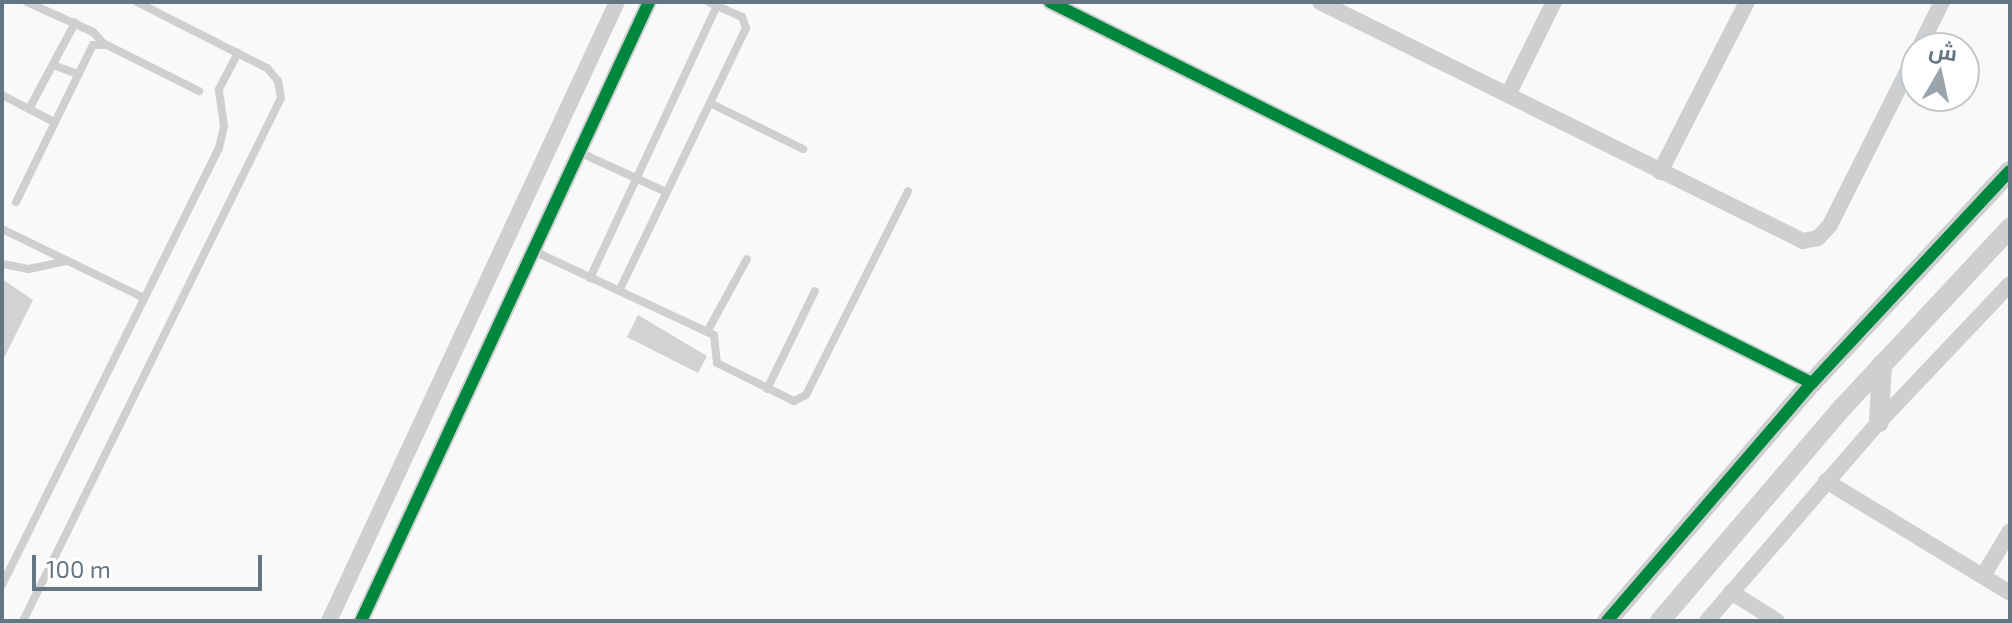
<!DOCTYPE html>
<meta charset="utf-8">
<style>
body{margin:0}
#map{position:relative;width:2012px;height:623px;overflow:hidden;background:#f9f9f9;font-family:"Exo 2",Cairo,sans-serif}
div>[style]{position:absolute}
.building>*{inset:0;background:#d0d2d3}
.service>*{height:8px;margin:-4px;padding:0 4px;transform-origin:4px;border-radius:4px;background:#cecfd0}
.minor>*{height:16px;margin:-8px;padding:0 8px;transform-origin:8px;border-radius:8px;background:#cecfd0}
.tertiary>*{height:20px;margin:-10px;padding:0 10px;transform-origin:10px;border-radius:10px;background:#cecfd0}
.cycleway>*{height:12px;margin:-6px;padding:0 6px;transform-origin:6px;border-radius:6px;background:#00873e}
span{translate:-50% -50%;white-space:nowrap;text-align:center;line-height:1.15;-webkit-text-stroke:8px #fff;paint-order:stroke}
.frame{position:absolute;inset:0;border:4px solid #657683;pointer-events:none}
.north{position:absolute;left:1900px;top:32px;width:80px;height:80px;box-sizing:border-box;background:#fff;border:2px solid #c1c8cd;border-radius:50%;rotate:9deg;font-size:22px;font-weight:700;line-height:32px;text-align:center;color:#657683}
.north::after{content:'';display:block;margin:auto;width:28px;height:36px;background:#99a4ac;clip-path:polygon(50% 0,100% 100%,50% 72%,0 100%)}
.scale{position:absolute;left:32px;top:555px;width:230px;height:36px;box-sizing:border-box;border:4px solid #657683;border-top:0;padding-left:10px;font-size:24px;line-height:28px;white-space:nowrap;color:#657683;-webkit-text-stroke:6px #fff;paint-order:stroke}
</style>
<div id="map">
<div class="building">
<i style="clip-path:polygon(2px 279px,33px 300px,2px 362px)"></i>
<i style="clip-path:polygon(638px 315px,707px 356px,698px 373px,627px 337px)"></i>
</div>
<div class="service">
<i style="left:27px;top:2px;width:72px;rotate:24.4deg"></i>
<i style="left:93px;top:32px;width:16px;rotate:47deg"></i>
<i style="left:53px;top:65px;width:27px;rotate:20deg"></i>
<i style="left:2px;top:95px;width:59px;rotate:27.4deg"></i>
<i style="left:710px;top:103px;width:104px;rotate:26.3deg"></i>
<i style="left:29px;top:109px;width:98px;rotate:-61.9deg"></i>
<i style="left:581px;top:153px;width:94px;rotate:24.6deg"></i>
<i style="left:16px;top:202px;width:175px;rotate:-63.9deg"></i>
<i style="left:93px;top:45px;width:14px"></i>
<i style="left:107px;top:45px;width:103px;rotate:26.6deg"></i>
<i style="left:2px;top:229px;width:158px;rotate:25.9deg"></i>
<i style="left:536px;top:252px;width:196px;rotate:25deg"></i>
<i style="left:714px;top:335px;width:28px;rotate:84deg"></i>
<i style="left:717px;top:363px;width:86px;rotate:26.3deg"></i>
<i style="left:794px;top:401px;width:13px;rotate:-27deg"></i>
<i style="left:806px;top:395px;width:228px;rotate:-63.4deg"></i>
<i style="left:3px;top:264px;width:26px;rotate:11deg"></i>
<i style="left:29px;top:269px;width:39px;rotate:-12deg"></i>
<i style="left:590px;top:278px;width:300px;rotate:-65deg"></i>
<i style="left:619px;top:291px;width:292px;rotate:-64.2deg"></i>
<i style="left:746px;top:28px;width:12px;rotate:-110deg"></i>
<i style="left:742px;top:17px;width:36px;rotate:-156deg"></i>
<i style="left:707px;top:332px;width:83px;rotate:-61.3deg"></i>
<i style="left:767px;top:389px;width:109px;rotate:-63.9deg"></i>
<i style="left:2px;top:585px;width:488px;rotate:-63.6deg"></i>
<i style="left:219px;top:148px;width:23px;rotate:-77deg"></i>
<i style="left:224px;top:126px;width:37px;rotate:-98deg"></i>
<i style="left:219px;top:89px;width:41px;rotate:-62.2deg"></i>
<i style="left:23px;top:621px;width:583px;rotate:-63.74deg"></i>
<i style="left:281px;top:98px;width:17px;rotate:-100deg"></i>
<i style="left:278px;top:81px;width:17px;rotate:-130deg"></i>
<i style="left:267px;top:68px;width:146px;rotate:-153.1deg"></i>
</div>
<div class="minor">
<i style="left:1050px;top:2px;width:852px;rotate:26.57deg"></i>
<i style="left:1320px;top:2px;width:539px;rotate:26.33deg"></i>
<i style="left:1803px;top:241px;width:15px;rotate:-11deg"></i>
<i style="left:1818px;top:238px;width:18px;rotate:-47deg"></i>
<i style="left:1830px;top:225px;width:191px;rotate:-63.3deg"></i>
<i style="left:1919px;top:48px;width:51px;rotate:-63.4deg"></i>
<i style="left:1508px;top:95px;width:104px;rotate:-63.7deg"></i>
<i style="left:1660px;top:172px;width:191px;rotate:-62.9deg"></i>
<i style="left:1826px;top:481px;width:215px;rotate:31.3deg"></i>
<i style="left:1983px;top:576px;width:52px;rotate:-59deg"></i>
<i style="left:1731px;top:592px;width:54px;rotate:32.2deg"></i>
<i style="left:329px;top:621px;width:683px;rotate:-65.05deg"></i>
<i style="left:361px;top:621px;width:683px;rotate:-65.05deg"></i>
<i style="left:1707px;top:621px;width:263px;rotate:-49.2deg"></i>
<i style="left:1879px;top:422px;width:190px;rotate:-46.5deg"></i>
</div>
<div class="tertiary">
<i style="left:1879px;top:422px;width:58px;rotate:-87deg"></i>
<i style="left:1607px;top:621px;width:314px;rotate:-49.3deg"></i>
<i style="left:1812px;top:383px;width:290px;rotate:-47deg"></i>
<i style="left:1660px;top:621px;width:282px;rotate:-49.5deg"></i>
<i style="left:1843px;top:407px;width:245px;rotate:-47deg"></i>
</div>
<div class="cycleway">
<i style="left:1050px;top:2px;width:852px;rotate:26.57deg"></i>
<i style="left:361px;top:621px;width:683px;rotate:-65.05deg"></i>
<i style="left:1607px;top:621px;width:314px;rotate:-49.3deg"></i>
<i style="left:1812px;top:383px;width:290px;rotate:-47deg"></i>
</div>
<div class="frame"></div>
<div class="north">ش</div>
<div class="scale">100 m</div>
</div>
